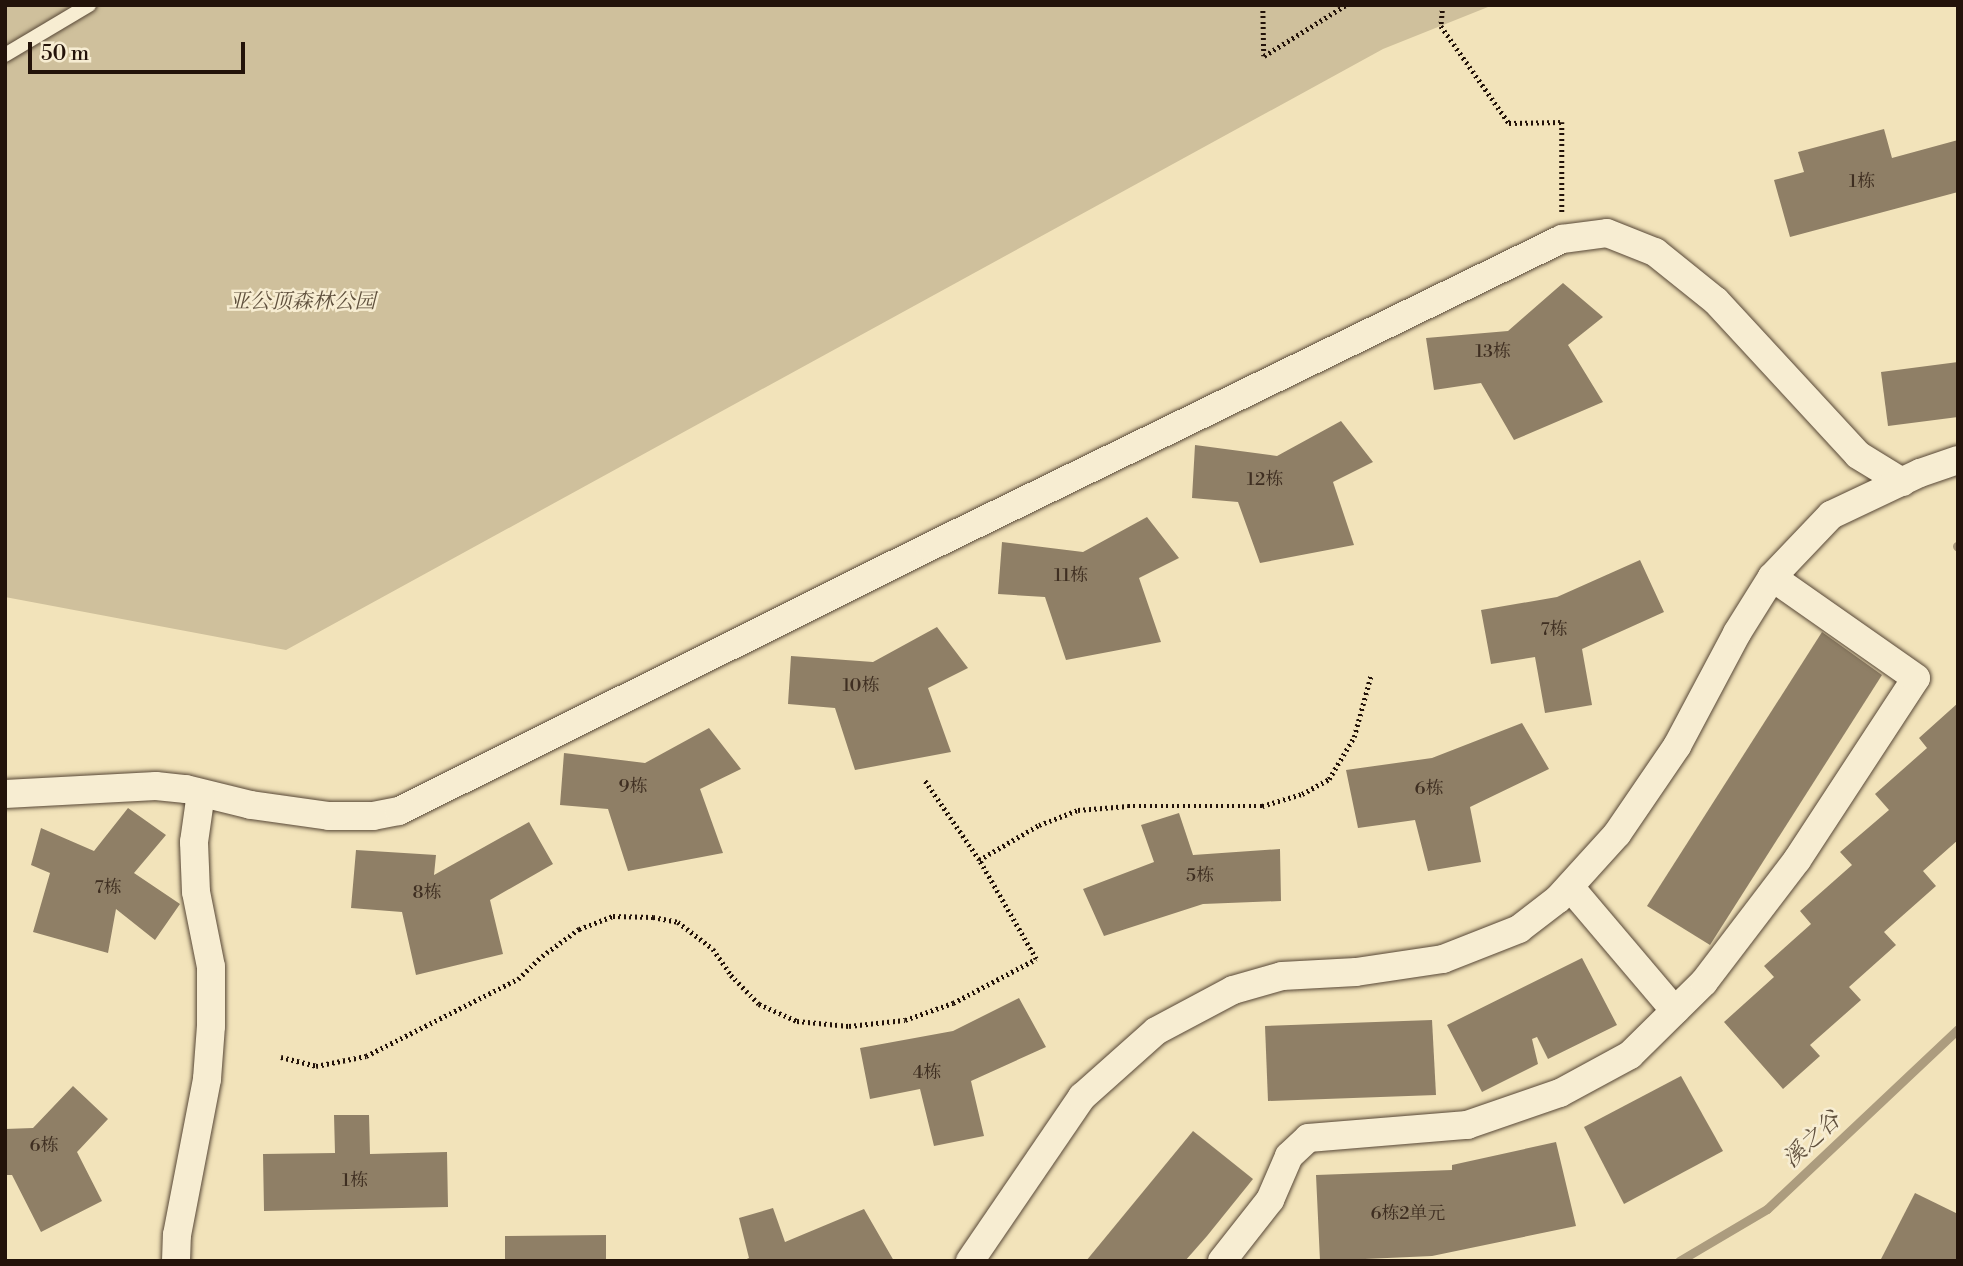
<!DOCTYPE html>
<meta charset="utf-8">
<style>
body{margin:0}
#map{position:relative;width:1963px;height:1266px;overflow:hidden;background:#f2e3ba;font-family:"Libre Bodoni","Noto Serif SC",serif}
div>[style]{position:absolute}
.green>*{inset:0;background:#cfc09c}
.stream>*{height:9px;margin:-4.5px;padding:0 4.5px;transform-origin:4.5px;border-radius:4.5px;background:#ac9c7e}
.building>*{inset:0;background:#8f7f66}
.path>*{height:4.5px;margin-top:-2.25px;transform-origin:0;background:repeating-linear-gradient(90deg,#23130a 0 2px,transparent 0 5.5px)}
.roads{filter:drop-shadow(0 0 2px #574736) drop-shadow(0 0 2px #574736)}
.service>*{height:14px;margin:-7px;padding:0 7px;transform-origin:7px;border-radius:7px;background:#f7edd2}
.minor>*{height:28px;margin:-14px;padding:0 14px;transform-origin:14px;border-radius:14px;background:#f7edd2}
span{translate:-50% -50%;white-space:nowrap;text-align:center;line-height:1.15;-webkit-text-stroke:5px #f7edd2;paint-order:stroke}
.number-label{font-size:18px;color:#3e2e21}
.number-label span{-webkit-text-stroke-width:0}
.park-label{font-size:21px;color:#5f503d;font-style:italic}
.water-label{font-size:23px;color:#61513e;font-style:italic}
.frame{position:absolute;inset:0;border:7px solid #23130a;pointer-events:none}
.scale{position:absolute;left:28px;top:42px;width:217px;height:32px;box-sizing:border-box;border:4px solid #23130a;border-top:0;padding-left:9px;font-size:21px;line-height:24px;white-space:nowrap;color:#23130a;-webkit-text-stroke:5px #f7edd2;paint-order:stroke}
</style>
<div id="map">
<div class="green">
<i style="clip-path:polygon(5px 5px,1493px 5px,1383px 49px,286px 650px,5px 597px)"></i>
</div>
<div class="stream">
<i style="left:1957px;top:546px;width:1px;rotate:45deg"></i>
<i style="left:1679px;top:1261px;width:102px;rotate:-30.6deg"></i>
<i style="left:1767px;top:1209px;width:262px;rotate:-43.3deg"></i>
</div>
<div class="building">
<i style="clip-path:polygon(1884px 129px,1892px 158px,1958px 140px,1958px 192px,1790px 237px,1774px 180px,1804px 172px,1798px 152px)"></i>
<i style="clip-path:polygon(1563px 283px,1603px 317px,1568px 345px,1603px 402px,1514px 440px,1481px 383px,1434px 390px,1426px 338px,1508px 331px)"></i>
<i style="clip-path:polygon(1958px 362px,1958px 417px,1888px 426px,1881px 372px)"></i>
<i style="clip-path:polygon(1341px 421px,1373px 462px,1333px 482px,1354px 545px,1260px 563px,1238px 502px,1192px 498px,1195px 445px,1277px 456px)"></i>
<i style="clip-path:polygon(1147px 517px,1179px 558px,1139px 578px,1161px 642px,1066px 660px,1045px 597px,998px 594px,1002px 542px,1083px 552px)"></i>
<i style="clip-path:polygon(1640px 560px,1664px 612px,1582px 649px,1592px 705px,1545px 713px,1535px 657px,1491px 664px,1481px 610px,1557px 597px)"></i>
<i style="clip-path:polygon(937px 627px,968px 668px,928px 688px,951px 752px,855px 770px,835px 708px,788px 704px,791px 656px,873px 662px)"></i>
<i style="clip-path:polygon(1822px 632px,1882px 675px,1710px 945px,1647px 906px)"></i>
<i style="clip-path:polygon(1958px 703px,1958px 840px,1923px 871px,1936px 886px,1884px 932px,1896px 945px,1849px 987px,1861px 1000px,1810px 1045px,1820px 1056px,1783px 1089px,1724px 1022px,1774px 977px,1764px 966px,1811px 924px,1800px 911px,1852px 865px,1840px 852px,1889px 810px,1875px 794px,1927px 748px,1919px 738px)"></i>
<i style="clip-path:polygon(1522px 723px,1549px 769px,1470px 807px,1481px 862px,1428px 871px,1415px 820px,1358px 828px,1346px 770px,1432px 758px)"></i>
<i style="clip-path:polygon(709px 728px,741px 769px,700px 789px,723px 853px,628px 871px,608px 809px,560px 805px,564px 753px,645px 763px)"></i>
<i style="clip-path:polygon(128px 808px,166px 835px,134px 873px,180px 904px,155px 940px,116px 909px,108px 953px,33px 932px,50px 873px,31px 865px,41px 828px,94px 851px)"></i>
<i style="clip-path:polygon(1179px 813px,1193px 855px,1280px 849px,1281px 901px,1203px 904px,1104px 936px,1083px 889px,1154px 862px,1141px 825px)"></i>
<i style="clip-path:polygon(529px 822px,553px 864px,490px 900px,503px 954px,416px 975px,402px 912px,351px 908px,356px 850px,436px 855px,434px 875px)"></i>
<i style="clip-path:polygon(1582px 958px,1617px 1025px,1548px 1059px,1537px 1037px,1532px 1039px,1538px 1064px,1482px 1092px,1447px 1025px)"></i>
<i style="clip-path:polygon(1019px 998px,1046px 1047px,971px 1081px,984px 1136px,934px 1146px,920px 1089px,870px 1099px,860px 1048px,953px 1031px)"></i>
<i style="clip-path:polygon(1432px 1020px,1436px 1095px,1268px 1101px,1265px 1026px)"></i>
<i style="clip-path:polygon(1681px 1076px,1723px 1151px,1624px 1204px,1584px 1127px)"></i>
<i style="clip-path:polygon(73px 1086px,108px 1119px,77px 1152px,102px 1201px,41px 1232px,12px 1175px,5px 1175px,5px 1129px,33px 1128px)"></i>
<i style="clip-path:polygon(334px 1115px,369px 1115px,370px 1154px,447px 1152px,448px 1207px,264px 1211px,263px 1154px,335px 1153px)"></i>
<i style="clip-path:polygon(1193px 1131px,1253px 1179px,1207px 1236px,1185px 1261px,1086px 1261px)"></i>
<i style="clip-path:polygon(1556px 1142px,1576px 1226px,1432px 1256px,1320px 1261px,1316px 1175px,1452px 1170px,1452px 1165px)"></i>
<i style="clip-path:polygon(1915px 1193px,1958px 1214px,1958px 1261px,1880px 1261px)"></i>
<i style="clip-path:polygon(773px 1208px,785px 1242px,864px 1209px,894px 1261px,742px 1261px,749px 1258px,739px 1218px)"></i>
<i style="clip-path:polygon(606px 1235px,606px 1261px,505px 1261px,505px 1236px)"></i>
</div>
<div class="path">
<i style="left:1263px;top:5px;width:51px;rotate:88.9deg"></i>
<i style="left:1264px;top:56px;width:97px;rotate:-31.9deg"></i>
<i style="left:1443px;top:5px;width:21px;rotate:95deg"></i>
<i style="left:1441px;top:26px;width:118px;rotate:55deg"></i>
<i style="left:1509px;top:123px;width:53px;rotate:-1.1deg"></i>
<i style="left:1562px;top:122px;width:91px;rotate:90deg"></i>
<i style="left:979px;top:860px;width:69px;rotate:-30.3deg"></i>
<i style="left:1039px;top:825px;width:42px;rotate:-21deg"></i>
<i style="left:1078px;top:810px;width:50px;rotate:-4.6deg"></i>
<i style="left:1128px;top:806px;width:134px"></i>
<i style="left:1262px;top:806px;width:42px;rotate:-16.7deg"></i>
<i style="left:1302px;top:794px;width:31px;rotate:-29deg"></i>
<i style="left:1329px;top:779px;width:49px;rotate:-59.2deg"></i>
<i style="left:1354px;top:737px;width:64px;rotate:-74.7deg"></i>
<i style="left:281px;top:1057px;width:36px;rotate:14deg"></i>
<i style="left:316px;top:1066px;width:51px;rotate:-11.3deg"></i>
<i style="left:366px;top:1056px;width:170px;rotate:-26.9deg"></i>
<i style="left:518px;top:979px;width:33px;rotate:-44deg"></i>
<i style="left:542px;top:956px;width:46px;rotate:-36.1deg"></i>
<i style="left:579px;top:929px;width:36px;rotate:-21deg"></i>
<i style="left:613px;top:916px;width:40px;rotate:1.4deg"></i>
<i style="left:653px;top:917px;width:25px;rotate:11deg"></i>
<i style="left:678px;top:922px;width:44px;rotate:37.6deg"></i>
<i style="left:713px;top:949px;width:32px;rotate:55deg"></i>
<i style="left:731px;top:975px;width:40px;rotate:46deg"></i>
<i style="left:759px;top:1004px;width:42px;rotate:24.1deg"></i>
<i style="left:797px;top:1021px;width:52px;rotate:5.5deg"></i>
<i style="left:849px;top:1026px;width:56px;rotate:-6.1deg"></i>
<i style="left:905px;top:1020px;width:51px;rotate:-19.5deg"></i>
<i style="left:953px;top:1003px;width:94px;rotate:-27.9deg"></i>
<i style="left:1036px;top:959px;width:114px;rotate:-119.9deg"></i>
<i style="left:979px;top:860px;width:97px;rotate:-124.5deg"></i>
</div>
<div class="roads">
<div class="service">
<i style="left:5px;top:55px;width:98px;rotate:-30.8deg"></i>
</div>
<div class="minor">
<i style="left:5px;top:794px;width:151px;rotate:-3deg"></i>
<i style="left:156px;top:786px;width:30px;rotate:6deg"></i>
<i style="left:186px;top:789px;width:67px;rotate:13.8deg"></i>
<i style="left:251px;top:805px;width:79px;rotate:8deg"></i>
<i style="left:329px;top:816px;width:44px"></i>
<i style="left:373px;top:816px;width:26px;rotate:-11deg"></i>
<i style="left:399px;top:811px;width:592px;rotate:-26.48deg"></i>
<i style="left:929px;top:547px;width:704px;rotate:-25.95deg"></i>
<i style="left:1562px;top:239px;width:45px;rotate:-7.6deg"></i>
<i style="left:1607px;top:233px;width:52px;rotate:21.6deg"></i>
<i style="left:1655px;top:252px;width:78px;rotate:38.8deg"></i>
<i style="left:1716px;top:301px;width:209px;rotate:47.3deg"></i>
<i style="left:1858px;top:455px;width:52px;rotate:31.5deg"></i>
<i style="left:1570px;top:887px;width:162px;rotate:49.7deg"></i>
<i style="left:176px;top:1261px;width:26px;rotate:-88deg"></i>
<i style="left:177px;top:1235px;width:159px;rotate:-79.1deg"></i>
<i style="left:207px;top:1079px;width:53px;rotate:-85.7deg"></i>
<i style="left:211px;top:1026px;width:59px;rotate:-90deg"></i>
<i style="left:211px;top:967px;width:76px;rotate:-101.3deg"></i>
<i style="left:196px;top:892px;width:50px;rotate:-92.3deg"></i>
<i style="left:194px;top:842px;width:49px;rotate:-81.9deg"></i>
<i style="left:970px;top:1261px;width:199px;rotate:-55.7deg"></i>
<i style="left:1082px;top:1097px;width:99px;rotate:-41.7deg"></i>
<i style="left:1156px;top:1031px;width:87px;rotate:-28deg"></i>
<i style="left:1233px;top:990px;width:51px;rotate:-15.9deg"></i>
<i style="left:1282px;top:976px;width:74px;rotate:-3.1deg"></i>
<i style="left:1356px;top:972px;width:88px;rotate:-8.5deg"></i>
<i style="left:1443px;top:959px;width:82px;rotate:-21.5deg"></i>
<i style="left:1519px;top:929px;width:49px;rotate:-37.6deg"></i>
<i style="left:1558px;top:899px;width:88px;rotate:-47.8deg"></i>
<i style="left:1617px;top:834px;width:107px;rotate:-55.7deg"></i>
<i style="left:1677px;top:746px;width:128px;rotate:-62deg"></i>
<i style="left:1737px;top:633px;width:66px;rotate:-58deg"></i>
<i style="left:1772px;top:577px;width:86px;rotate:-46.4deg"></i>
<i style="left:1831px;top:515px;width:98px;rotate:-25.3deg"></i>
<i style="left:1920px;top:473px;width:40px;rotate:-18.9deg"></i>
<i style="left:1222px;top:1261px;width:78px;rotate:-51.8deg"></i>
<i style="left:1270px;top:1200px;width:48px;rotate:-66.6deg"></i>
<i style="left:1289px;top:1156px;width:26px;rotate:-43deg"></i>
<i style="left:1308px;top:1138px;width:160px;rotate:-4.7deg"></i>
<i style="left:1467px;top:1125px;width:98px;rotate:-19deg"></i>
<i style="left:1560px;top:1093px;width:80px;rotate:-28.5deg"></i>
<i style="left:1630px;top:1055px;width:104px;rotate:-44.6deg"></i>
<i style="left:1704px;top:982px;width:153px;rotate:-52.7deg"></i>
<i style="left:1797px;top:860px;width:217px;rotate:-56.8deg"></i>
<i style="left:1916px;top:678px;width:176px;rotate:-145deg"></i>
</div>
</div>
<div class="number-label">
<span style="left:1862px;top:182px">1栋</span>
<span style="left:1493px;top:352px">13栋</span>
<span style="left:1265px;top:480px">12栋</span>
<span style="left:1071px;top:576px">11栋</span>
<span style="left:1554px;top:630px">7栋</span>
<span style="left:861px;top:686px">10栋</span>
<span style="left:633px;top:787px">9栋</span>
<span style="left:1429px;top:789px">6栋</span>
<span style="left:1200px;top:876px">5栋</span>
<span style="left:108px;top:888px">7栋</span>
<span style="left:427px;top:893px">8栋</span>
<span style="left:927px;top:1073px">4栋</span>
<span style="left:44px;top:1146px">6栋</span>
<span style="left:355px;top:1181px">1栋</span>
<span style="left:1408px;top:1214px">6栋2单元</span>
</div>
<div class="park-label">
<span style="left:302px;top:302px">亚公顶森林公园</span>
</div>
<div class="water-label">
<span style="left:1812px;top:1140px;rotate:-43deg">溪之谷</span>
</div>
<div class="frame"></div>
<div class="scale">50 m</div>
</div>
